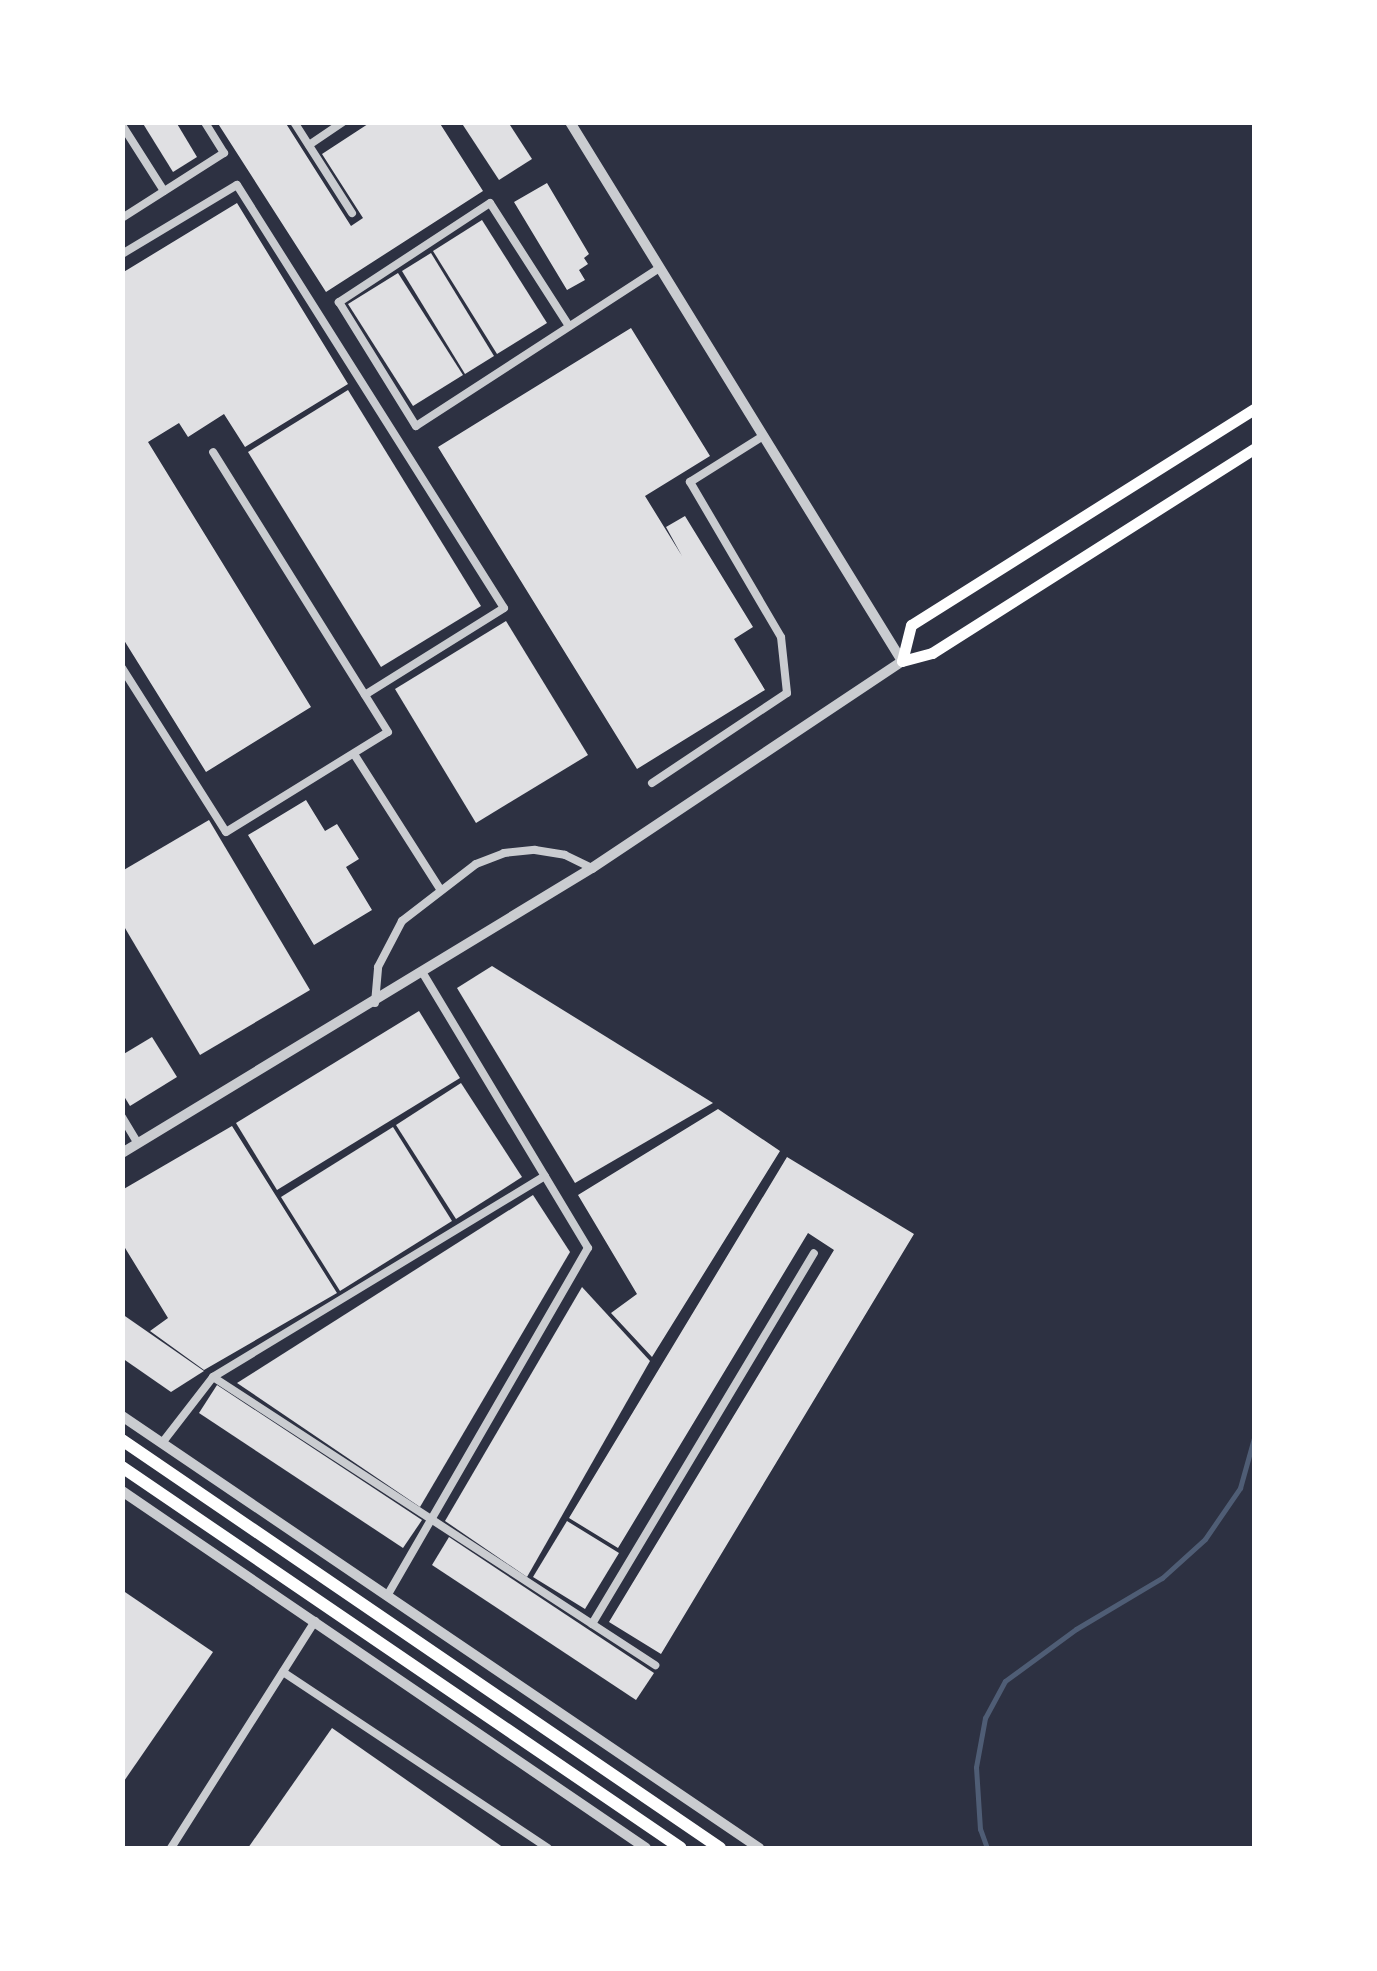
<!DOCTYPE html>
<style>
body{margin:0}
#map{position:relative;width:1377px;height:1971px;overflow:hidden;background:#2d3142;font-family:Poppins,sans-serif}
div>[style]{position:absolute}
.stream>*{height:5px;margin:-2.5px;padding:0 2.5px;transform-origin:2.5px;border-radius:2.5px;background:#4f5d75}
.building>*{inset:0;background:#e0e0e3}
.minor>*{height:8px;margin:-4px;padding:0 4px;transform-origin:4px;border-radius:4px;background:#caccd0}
.tertiary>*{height:10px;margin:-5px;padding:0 5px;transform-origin:5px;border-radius:5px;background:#caccd0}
.secondary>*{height:11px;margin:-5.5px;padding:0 5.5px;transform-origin:5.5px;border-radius:5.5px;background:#fff}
.primary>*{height:12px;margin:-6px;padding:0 6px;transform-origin:6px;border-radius:6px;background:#fff}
span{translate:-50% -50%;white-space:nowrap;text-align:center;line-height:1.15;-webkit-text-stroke:9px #fff;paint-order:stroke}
.frame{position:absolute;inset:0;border:125px solid #fff;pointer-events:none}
</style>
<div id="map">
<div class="stream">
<i style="left:987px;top:1848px;width:20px;rotate:-110deg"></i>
<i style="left:980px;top:1829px;width:62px;rotate:-93.7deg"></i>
<i style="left:976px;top:1767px;width:50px;rotate:-79.6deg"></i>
<i style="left:985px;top:1718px;width:42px;rotate:-61.6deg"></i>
<i style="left:1005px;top:1681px;width:88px;rotate:-36.2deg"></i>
<i style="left:1076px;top:1629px;width:100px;rotate:-30.7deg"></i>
<i style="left:1162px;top:1578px;width:58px;rotate:-42.2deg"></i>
<i style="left:1205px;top:1539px;width:62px;rotate:-55.5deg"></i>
<i style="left:1240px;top:1488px;width:52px;rotate:-74.4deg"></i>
</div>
<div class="building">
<i style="clip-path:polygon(142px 122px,176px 122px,197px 157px,173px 172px)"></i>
<i style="clip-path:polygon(217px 122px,285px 122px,351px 226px,363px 218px,322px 154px,371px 122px,439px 122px,483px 191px,326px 292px)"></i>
<i style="clip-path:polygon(461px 122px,508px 122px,532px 159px,499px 180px)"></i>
<i style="clip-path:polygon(547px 183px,589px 254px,584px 258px,588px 264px,579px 270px,585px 280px,567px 290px,514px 202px)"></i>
<i style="clip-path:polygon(237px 203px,348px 384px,245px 447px,224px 414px,188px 437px,179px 423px,148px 442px,311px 707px,206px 772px,122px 637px,122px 273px)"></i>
<i style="clip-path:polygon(482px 220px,547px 323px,497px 354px,433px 251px)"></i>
<i style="clip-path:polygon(431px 253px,494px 356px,465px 374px,402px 271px)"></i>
<i style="clip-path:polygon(398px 273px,463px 375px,413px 406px,348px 304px)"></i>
<i style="clip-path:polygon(631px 328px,710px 456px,645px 496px,682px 556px,666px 527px,685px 516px,753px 627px,734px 639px,765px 690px,637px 769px,438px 447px)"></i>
<i style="clip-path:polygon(348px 390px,481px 606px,381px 667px,248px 452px)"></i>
<i style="clip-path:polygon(506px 621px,588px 755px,476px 823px,395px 689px)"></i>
<i style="clip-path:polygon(306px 800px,325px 831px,337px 824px,359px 859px,346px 867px,372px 910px,314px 945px,248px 835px)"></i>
<i style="clip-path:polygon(209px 820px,310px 990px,200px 1055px,122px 923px,122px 871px)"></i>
<i style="clip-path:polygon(492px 966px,713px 1103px,575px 1183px,457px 988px)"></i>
<i style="clip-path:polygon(419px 1011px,460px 1078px,277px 1190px,236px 1123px)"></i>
<i style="clip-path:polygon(152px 1037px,177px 1077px,130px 1106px,122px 1093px,122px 1055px)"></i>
<i style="clip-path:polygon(461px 1083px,522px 1177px,456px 1219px,396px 1125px)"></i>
<i style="clip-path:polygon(718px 1109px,780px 1151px,652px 1357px,611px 1313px,637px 1294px,578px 1195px)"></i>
<i style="clip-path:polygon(232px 1126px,337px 1293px,204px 1370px,150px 1331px,168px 1318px,122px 1243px,122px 1190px)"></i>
<i style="clip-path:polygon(393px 1127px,452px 1221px,340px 1291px,281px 1197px)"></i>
<i style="clip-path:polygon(787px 1157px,914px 1234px,661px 1654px,609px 1622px,834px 1250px,808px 1233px,618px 1548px,569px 1518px)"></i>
<i style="clip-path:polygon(533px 1195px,570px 1252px,420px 1507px,237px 1383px)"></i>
<i style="clip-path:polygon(582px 1287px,650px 1361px,527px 1577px,445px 1521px)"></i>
<i style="clip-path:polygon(122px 1314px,204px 1371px,171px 1392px,122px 1358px)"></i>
<i style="clip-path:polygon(217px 1385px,422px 1520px,403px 1548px,199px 1413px)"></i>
<i style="clip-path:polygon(567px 1521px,619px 1553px,585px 1609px,533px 1577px)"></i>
<i style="clip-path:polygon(449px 1537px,654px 1673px,636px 1700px,432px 1565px)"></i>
<i style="clip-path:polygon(122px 1590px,213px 1652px,122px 1784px)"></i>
<i style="clip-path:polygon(332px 1728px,504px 1848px,248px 1848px)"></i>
</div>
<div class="minor">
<i style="left:294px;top:122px;width:108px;rotate:57.5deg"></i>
<i style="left:122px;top:125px;width:78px;rotate:57.5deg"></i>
<i style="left:309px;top:145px;width:41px;rotate:-34.1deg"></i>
<i style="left:122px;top:218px;width:121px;rotate:-32.5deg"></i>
<i style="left:224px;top:153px;width:36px;rotate:-122deg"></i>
<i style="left:122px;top:254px;width:134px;rotate:-31deg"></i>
<i style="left:237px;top:185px;width:500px;rotate:57.74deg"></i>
<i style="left:504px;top:608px;width:164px;rotate:148deg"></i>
<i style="left:569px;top:326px;width:146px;rotate:-122.7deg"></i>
<i style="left:490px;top:203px;width:181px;rotate:146.7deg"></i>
<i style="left:339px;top:302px;width:146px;rotate:58.2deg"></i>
<i style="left:416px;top:426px;width:290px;rotate:-33deg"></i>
<i style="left:122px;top:668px;width:194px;rotate:57.6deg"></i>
<i style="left:226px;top:832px;width:190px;rotate:-31.7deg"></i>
<i style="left:388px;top:732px;width:330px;rotate:-122deg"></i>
<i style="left:354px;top:754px;width:160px;rotate:57.5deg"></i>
<i style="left:652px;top:783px;width:162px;rotate:-33.7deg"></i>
<i style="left:787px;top:693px;width:56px;rotate:-96.1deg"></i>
<i style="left:781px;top:637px;width:180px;rotate:-120.4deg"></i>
<i style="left:690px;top:482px;width:86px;rotate:-32.2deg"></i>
<i style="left:375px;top:1003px;width:36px;rotate:-85deg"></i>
<i style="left:378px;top:967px;width:52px;rotate:-62.4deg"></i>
<i style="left:402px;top:921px;width:93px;rotate:-37.6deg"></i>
<i style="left:476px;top:864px;width:30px;rotate:-21deg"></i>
<i style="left:504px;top:853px;width:31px;rotate:-6deg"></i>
<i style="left:535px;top:850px;width:30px;rotate:9deg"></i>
<i style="left:565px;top:855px;width:30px;rotate:26deg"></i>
<i style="left:122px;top:1117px;width:31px;rotate:59deg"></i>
<i style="left:213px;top:1377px;width:528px;rotate:33.09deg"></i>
<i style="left:162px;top:1443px;width:83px;rotate:-52.3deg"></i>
<i style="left:213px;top:1377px;width:388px;rotate:-31.2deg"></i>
<i style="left:387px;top:1596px;width:402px;rotate:-60deg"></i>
<i style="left:588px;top:1248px;width:321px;rotate:-121deg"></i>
<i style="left:592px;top:1624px;width:432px;rotate:-59.1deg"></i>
<i style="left:283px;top:1672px;width:318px;rotate:33.6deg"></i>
<i style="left:171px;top:1848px;width:269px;rotate:-57.6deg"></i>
</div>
<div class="tertiary">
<i style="left:122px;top:1153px;width:550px;rotate:-31.23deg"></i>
<i style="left:592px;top:868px;width:373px;rotate:-33.7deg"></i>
<i style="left:902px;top:661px;width:633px;rotate:-121.63deg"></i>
<i style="left:122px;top:1416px;width:770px;rotate:34.14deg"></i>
<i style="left:122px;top:1491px;width:634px;rotate:34.27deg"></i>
</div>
<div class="secondary">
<i style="left:1254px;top:409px;width:405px;rotate:147.8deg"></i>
<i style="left:911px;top:625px;width:37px;rotate:104deg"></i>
<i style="left:902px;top:661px;width:31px;rotate:-15deg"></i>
<i style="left:932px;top:653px;width:381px;rotate:-32.4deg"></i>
</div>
<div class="primary">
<i style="left:122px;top:1440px;width:724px;rotate:34.3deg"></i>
<i style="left:122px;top:1467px;width:676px;rotate:34.28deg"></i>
</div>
<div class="frame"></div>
</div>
